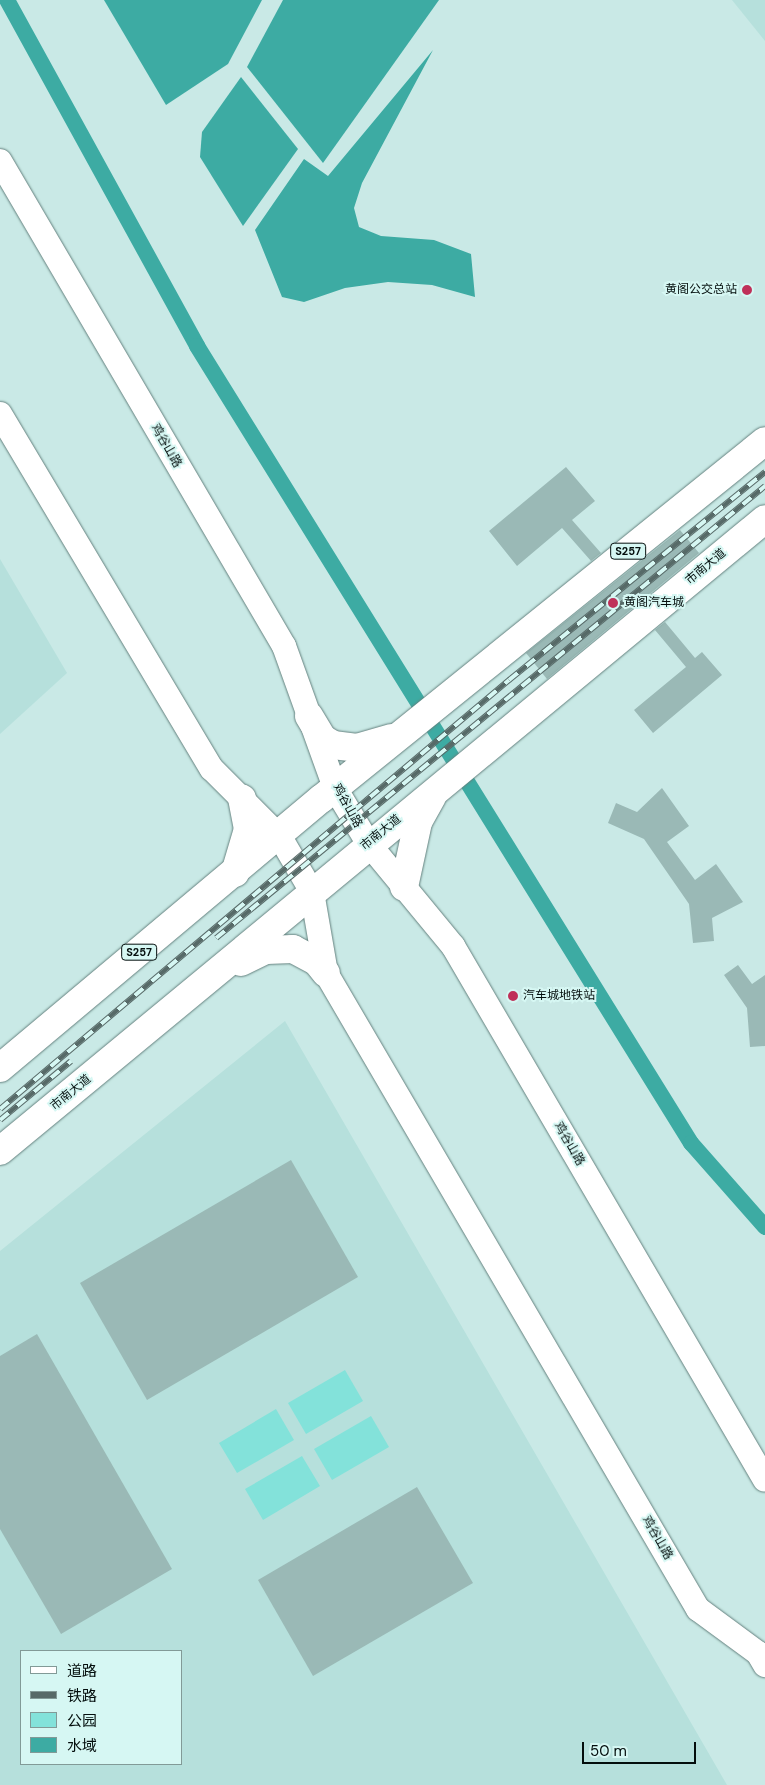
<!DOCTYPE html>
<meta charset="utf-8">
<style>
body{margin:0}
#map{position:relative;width:765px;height:1785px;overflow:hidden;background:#c9e9e6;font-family:"DM Sans","Noto Sans SC",sans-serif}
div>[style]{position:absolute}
.built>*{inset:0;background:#b6e0dc}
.green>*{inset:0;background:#83e2da}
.water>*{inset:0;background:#3daba3}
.canal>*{height:16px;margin:-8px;padding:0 8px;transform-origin:8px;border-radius:8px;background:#3daba3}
.building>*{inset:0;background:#9ab9b6}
.roads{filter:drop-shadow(0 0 1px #64817e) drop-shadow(0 0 1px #64817e)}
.secondary>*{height:24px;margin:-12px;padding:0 12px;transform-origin:12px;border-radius:12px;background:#fff}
.primary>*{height:28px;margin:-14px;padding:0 14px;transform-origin:14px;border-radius:14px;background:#fff}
.rail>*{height:5.5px;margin-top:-2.75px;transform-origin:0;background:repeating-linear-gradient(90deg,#d6f7f3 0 11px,#576a68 0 22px);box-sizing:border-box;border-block:1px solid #576a68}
.dots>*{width:14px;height:14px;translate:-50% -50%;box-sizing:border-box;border:2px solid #d6f7f3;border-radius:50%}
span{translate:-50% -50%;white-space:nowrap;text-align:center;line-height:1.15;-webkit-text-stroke:4px #d6f7f3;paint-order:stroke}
.shield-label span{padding:1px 4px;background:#d6f7f3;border:1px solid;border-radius:4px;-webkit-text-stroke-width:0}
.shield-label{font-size:11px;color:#040e0d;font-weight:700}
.poi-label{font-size:12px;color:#040e0d}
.right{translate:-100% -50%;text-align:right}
.left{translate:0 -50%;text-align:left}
.street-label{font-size:12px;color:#040e0d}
.legend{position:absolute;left:20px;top:1650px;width:162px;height:115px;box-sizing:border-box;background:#d6f7f3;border:1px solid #829a97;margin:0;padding:6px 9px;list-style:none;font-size:15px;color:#040e0d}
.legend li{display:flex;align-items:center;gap:10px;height:25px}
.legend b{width:25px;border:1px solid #829a97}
.scale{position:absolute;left:582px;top:1742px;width:114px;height:22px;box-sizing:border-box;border:2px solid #040e0d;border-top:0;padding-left:6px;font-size:15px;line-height:18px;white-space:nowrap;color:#040e0d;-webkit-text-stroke:4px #d6f7f3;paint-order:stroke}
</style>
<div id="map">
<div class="built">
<i style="clip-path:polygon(732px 0,765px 0,765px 41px)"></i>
<i style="clip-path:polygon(0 559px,67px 673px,0 734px)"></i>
<i style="clip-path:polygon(evenodd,285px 1021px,727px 1785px,0 1785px,0 1251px,285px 1021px,21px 1651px,181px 1651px,181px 1764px,21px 1764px,21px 1651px)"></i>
</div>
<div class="green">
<i style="clip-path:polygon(345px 1370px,363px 1401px,306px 1434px,288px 1403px)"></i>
<i style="clip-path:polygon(276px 1409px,294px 1440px,237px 1473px,219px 1443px)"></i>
<i style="clip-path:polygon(371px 1416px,389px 1447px,332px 1480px,314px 1449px)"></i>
<i style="clip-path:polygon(302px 1456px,320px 1486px,263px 1520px,245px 1489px)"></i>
</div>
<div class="water">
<i style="clip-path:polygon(104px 0,262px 0,228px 64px,166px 105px)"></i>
<i style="clip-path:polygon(283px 0,439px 0,323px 163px,247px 67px)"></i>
<i style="clip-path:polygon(433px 50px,362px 183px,354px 208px,359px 227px,381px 236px,434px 240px,471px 254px,475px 297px,432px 285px,388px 282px,345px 288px,304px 302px,282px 297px,255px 230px,304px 159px,328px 176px)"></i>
<i style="clip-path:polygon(241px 77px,298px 149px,243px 226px,200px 157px,202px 132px)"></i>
</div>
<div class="canal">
<i style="left:7px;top:0;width:395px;rotate:61.2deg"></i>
<i style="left:197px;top:346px;width:938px;rotate:58.21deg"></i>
<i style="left:691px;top:1143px;width:112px;rotate:48.6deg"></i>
</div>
<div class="building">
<i style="clip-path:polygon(566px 467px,595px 501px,572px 520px,601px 553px,591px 561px,562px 528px,517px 566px,489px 531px)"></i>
<i style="clip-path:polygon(680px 530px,699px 553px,547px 679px,526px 653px)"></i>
<i style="clip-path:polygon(665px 622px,695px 658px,702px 652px,722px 675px,653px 733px,634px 710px,686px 667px,655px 630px)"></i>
<i style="clip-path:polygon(662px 788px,689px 826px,667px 842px,695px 880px,716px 864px,743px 902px,712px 918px,714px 941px,693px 943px,689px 904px,644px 839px,608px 823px,616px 803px,637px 812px)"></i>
<i style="clip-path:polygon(738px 965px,752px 984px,765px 975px,765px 1046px,750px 1047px,747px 1008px,724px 975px)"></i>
<i style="clip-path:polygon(291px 1160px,358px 1277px,147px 1400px,80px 1283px)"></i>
<i style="clip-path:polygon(37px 1334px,172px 1569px,61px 1634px,0 1529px,0 1356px)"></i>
<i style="clip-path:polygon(417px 1487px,473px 1583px,313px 1676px,258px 1580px)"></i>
</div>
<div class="roads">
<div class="secondary">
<i style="left:0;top:161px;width:562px;rotate:59.65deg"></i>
<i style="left:284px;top:646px;width:151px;rotate:70.2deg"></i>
<i style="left:335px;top:788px;width:64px;rotate:59deg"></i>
<i style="left:368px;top:843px;width:134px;rotate:50.5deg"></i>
<i style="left:453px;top:946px;width:618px;rotate:59.7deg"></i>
<i style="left:0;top:414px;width:413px;rotate:59.2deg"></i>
<i style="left:212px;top:769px;width:96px;rotate:45deg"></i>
<i style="left:280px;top:837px;width:64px;rotate:59.8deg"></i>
<i style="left:312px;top:892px;width:82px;rotate:80.2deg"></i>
<i style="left:326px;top:973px;width:737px;rotate:59.68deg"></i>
<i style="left:698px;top:1609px;width:74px;rotate:36.3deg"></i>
<i style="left:758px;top:1653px;width:14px;rotate:60deg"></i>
</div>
<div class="primary">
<i style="left:309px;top:716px;width:26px;rotate:59deg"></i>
<i style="left:322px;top:738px;width:13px;rotate:32deg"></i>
<i style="left:333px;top:745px;width:24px;rotate:7deg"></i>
<i style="left:357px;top:748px;width:36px;rotate:-16deg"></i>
<i style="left:235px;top:873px;width:46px;rotate:-73.5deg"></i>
<i style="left:248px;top:829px;width:31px;rotate:-101deg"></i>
<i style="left:404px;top:887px;width:66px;rotate:-77.8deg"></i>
<i style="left:418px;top:822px;width:29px;rotate:-61deg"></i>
<i style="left:241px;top:962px;width:28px;rotate:-26deg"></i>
<i style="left:266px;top:950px;width:27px;rotate:-2deg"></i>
<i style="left:293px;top:949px;width:27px;rotate:28deg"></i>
<i style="left:317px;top:962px;width:14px;rotate:51deg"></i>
<i style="left:0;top:1068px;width:419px;rotate:-40deg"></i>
<i style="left:321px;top:799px;width:570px;rotate:-38.88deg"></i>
<i style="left:0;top:1151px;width:992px;rotate:-39.56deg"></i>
</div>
</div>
<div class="rail">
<i style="left:216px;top:938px;width:711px;rotate:-39.47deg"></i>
<i style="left:0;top:1109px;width:666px;rotate:-40.13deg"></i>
<i style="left:509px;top:680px;width:330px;rotate:-39.1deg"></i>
<i style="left:0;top:1120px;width:92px;rotate:-39.7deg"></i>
</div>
<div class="dots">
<i style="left:747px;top:290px;background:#bf3059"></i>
<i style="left:613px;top:603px;background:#bf3059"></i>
<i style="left:513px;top:996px;background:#bf3059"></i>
</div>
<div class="shield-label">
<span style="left:628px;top:551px">S257</span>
<span style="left:139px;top:952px">S257</span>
</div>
<div class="poi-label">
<span class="right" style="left:737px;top:290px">黄阁公交总站</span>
<span class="left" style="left:624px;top:603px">黄阁汽车城</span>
<span class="left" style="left:523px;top:996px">汽车城地铁站</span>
</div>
<div class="street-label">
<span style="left:166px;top:446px;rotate:60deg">鸡谷山路</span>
<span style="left:706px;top:567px;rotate:-40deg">市南大道</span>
<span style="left:347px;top:806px;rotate:61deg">鸡谷山路</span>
<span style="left:381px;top:833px;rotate:-39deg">市南大道</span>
<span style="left:71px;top:1093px;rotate:-39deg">市南大道</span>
<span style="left:569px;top:1144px;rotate:60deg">鸡谷山路</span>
<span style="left:657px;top:1538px;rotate:60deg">鸡谷山路</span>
</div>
<ul class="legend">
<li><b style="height:6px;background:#fff"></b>道路</li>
<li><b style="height:6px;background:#576a68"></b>铁路</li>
<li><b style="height:14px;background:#83e2da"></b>公园</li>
<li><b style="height:14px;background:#3daba3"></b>水域</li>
</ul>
<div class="scale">50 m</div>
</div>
